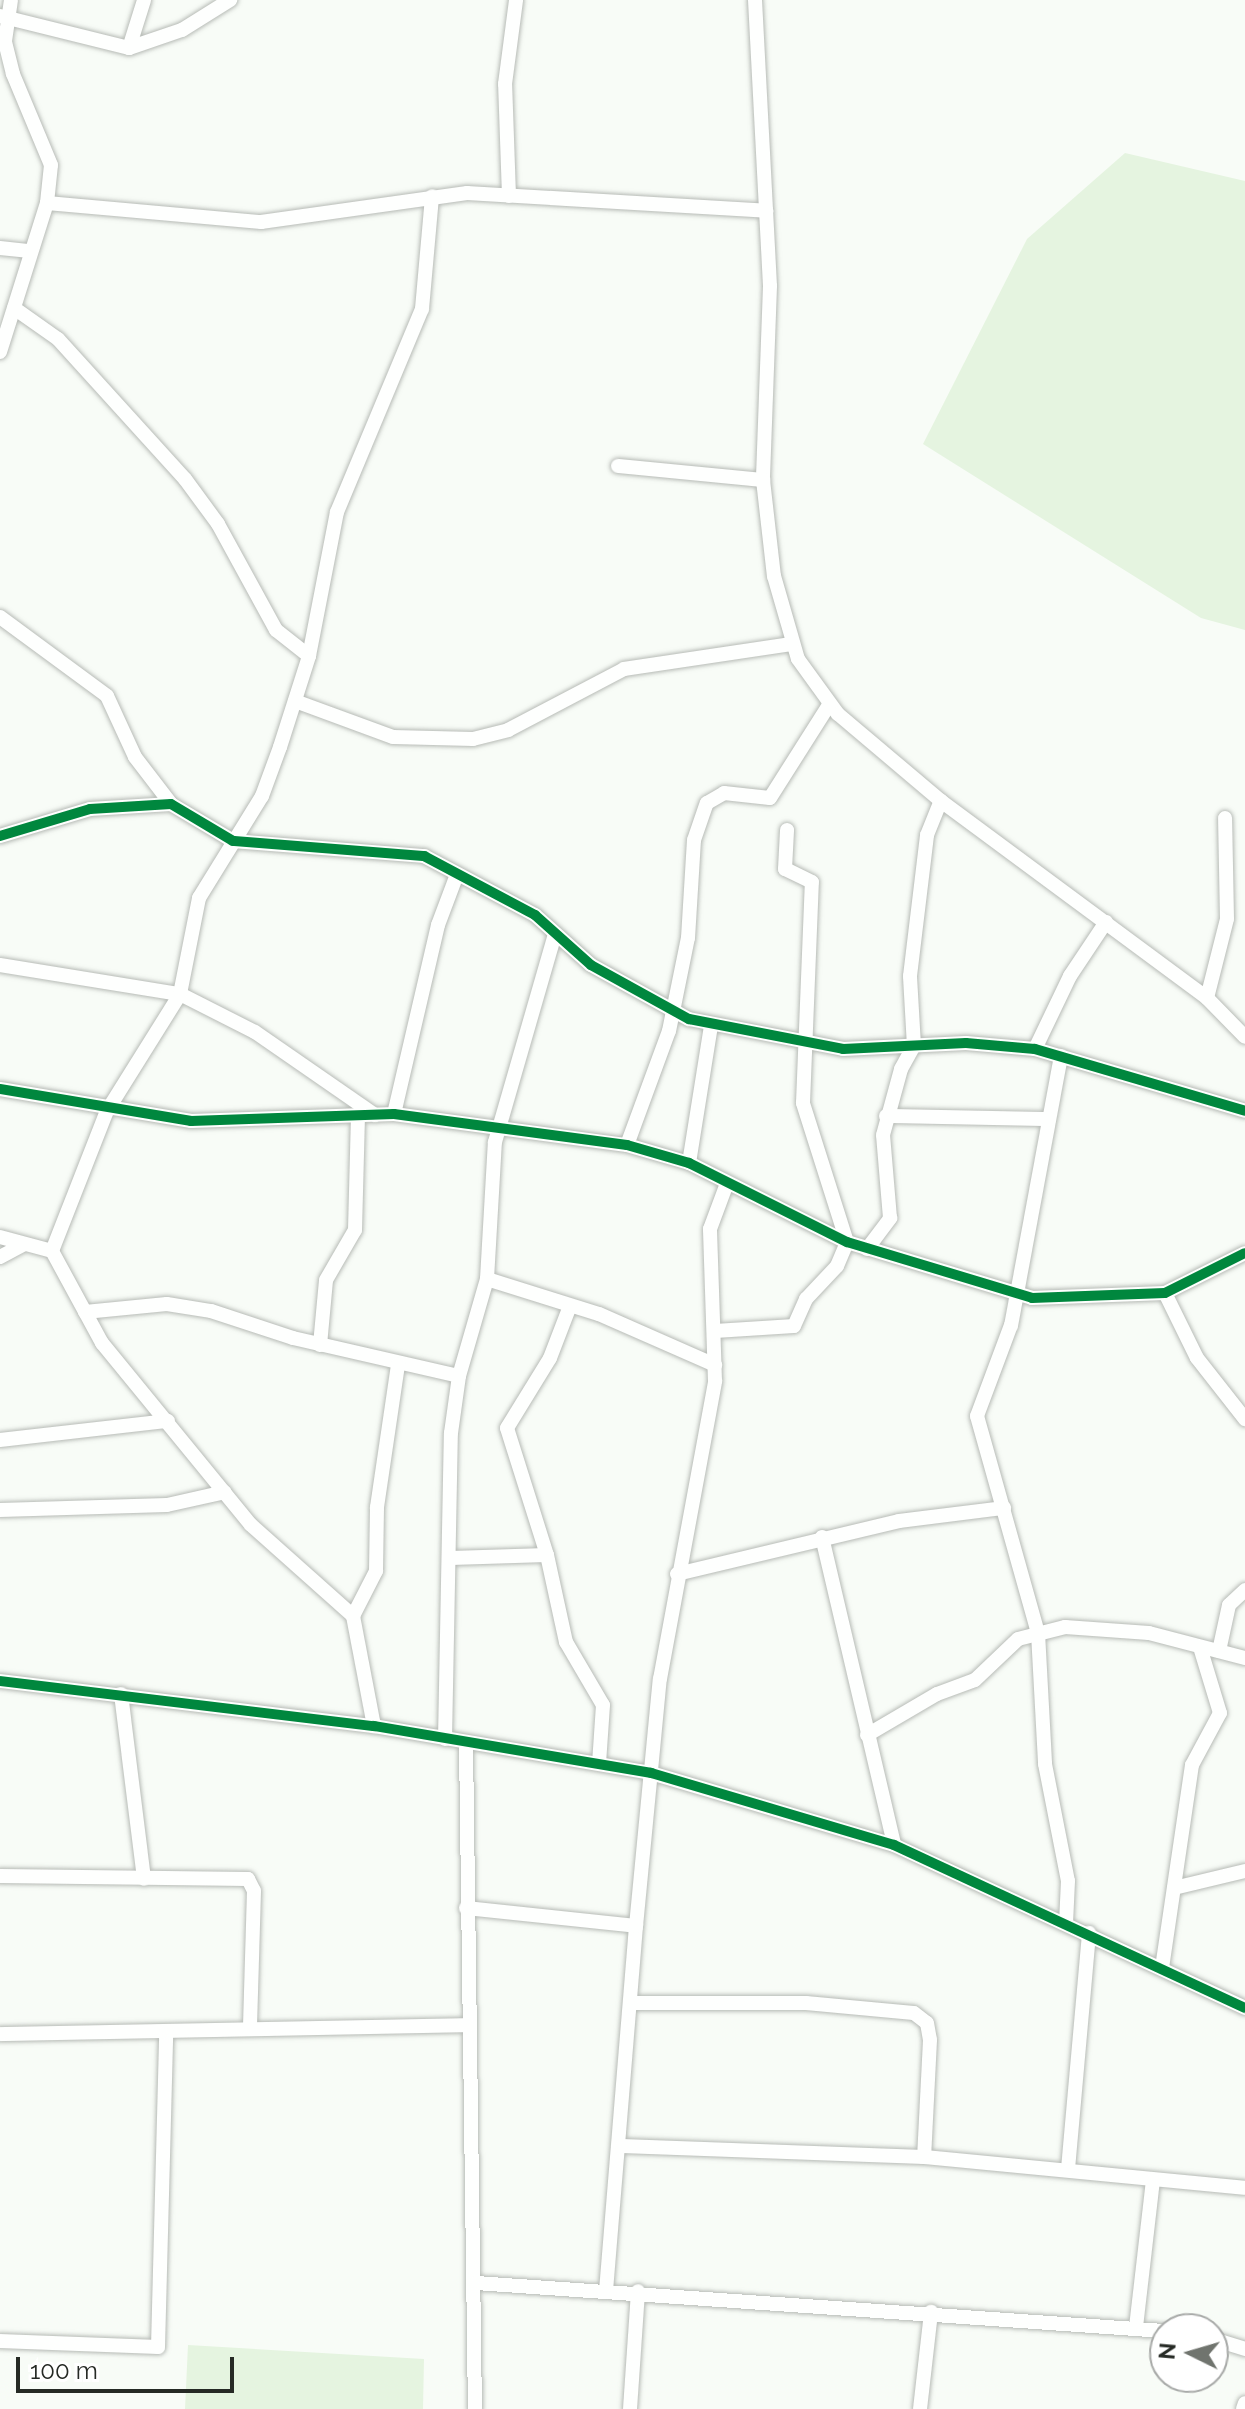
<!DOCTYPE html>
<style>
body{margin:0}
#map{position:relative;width:1245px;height:2409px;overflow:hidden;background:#f8fcf7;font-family:Raleway,sans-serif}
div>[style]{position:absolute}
.green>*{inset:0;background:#e5f4e0}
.roads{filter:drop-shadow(0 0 2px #b7bbb6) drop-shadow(0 0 2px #b7bbb6)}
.minor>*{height:14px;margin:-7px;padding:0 7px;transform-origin:7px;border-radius:7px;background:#fefffe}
.cycleway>*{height:10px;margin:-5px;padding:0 5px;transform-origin:5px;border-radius:5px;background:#00873e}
span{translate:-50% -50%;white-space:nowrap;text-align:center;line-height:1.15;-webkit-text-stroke:7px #fff;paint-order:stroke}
.north{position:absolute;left:1149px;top:2313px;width:80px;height:80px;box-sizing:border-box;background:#fff;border:2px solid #a8aaa8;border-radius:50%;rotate:275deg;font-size:22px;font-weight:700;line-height:32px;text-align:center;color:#262a25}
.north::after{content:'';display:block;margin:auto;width:28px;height:36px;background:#70746e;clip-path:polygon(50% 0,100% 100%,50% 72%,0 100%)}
.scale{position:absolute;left:16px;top:2357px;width:218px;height:36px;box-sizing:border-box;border:4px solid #262a25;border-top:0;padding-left:10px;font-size:24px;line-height:28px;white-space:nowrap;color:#262a25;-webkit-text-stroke:6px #fff;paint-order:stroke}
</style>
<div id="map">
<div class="green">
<i style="clip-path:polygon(1125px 153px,1245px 181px,1245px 630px,1201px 618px,923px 444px,1027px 239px)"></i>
<i style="clip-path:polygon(188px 2345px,424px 2359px,423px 2409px,185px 2409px)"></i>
</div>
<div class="roads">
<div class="minor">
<i style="left:755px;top:0;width:286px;rotate:87deg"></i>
<i style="left:770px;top:286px;width:194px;rotate:92.1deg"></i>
<i style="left:763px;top:480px;width:97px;rotate:83.5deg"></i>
<i style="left:774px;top:576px;width:86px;rotate:73.9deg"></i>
<i style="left:798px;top:659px;width:68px;rotate:54deg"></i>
<i style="left:838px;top:714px;width:135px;rotate:40.2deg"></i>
<i style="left:941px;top:801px;width:331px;rotate:36.5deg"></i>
<i style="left:1207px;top:998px;width:54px;rotate:45.7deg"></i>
<i style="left:0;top:16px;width:133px;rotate:13.9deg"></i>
<i style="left:129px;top:48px;width:56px;rotate:-18.8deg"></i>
<i style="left:182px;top:30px;width:57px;rotate:-32deg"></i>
<i style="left:129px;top:48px;width:50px;rotate:-72.6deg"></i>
<i style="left:509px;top:196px;width:112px;rotate:-92deg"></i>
<i style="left:505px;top:84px;width:85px;rotate:-82.5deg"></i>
<i style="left:47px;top:203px;width:215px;rotate:5.1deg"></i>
<i style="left:261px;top:222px;width:208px;rotate:-8deg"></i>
<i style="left:467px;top:193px;width:300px;rotate:3.4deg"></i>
<i style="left:0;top:248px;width:30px;rotate:6deg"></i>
<i style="left:14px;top:308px;width:54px;rotate:35.2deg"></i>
<i style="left:58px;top:339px;width:189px;rotate:47.8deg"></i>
<i style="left:185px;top:479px;width:56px;rotate:53.7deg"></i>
<i style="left:218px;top:524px;width:121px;rotate:61.3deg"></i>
<i style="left:276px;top:630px;width:42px;rotate:38.2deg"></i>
<i style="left:0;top:352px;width:156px;rotate:-72.5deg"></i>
<i style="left:47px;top:203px;width:38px;rotate:-84deg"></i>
<i style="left:51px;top:165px;width:99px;rotate:-112.7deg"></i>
<i style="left:13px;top:74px;width:34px;rotate:-104deg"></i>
<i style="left:5px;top:41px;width:41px;rotate:-81.7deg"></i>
<i style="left:618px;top:466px;width:146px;rotate:5.5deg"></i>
<i style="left:0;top:617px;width:133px;rotate:36.4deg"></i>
<i style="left:107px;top:696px;width:67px;rotate:65.3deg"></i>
<i style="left:135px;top:757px;width:59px;rotate:52.5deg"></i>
<i style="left:295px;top:701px;width:104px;rotate:20.2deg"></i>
<i style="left:393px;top:737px;width:80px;rotate:1.4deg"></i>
<i style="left:473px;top:739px;width:36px;rotate:-14deg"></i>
<i style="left:508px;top:730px;width:131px;rotate:-27.7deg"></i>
<i style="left:624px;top:669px;width:169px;rotate:-8.5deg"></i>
<i style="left:0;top:836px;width:94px;rotate:-16.7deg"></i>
<i style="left:90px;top:809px;width:81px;rotate:-3.5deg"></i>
<i style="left:171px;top:804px;width:72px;rotate:30.8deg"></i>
<i style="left:233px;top:841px;width:192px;rotate:4.5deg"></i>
<i style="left:424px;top:856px;width:126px;rotate:28deg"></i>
<i style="left:535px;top:915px;width:75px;rotate:41.8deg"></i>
<i style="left:591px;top:965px;width:112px;rotate:28.9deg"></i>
<i style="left:689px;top:1019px;width:157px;rotate:11deg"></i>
<i style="left:843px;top:1049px;width:123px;rotate:-2.8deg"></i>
<i style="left:966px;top:1043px;width:69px;rotate:5deg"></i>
<i style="left:1035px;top:1049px;width:219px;rotate:16.4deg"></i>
<i style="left:0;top:965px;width:182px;rotate:9.2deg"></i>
<i style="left:180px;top:994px;width:84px;rotate:26.9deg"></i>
<i style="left:255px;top:1032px;width:146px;rotate:34.7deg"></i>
<i style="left:1207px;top:998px;width:81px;rotate:-75.8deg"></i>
<i style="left:1227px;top:919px;width:101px;rotate:-91.1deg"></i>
<i style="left:1035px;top:1049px;width:81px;rotate:-64.4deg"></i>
<i style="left:1070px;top:976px;width:65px;rotate:-56.3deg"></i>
<i style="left:1061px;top:1056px;width:274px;rotate:100.5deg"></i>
<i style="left:1011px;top:1325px;width:97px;rotate:110.5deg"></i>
<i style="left:977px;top:1416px;width:225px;rotate:74.3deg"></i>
<i style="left:1038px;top:1633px;width:131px;rotate:86.9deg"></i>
<i style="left:1045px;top:1764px;width:119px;rotate:78.9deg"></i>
<i style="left:1068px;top:1881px;width:42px;rotate:92.7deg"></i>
<i style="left:0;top:1089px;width:194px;rotate:9.5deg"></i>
<i style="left:191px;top:1121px;width:203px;rotate:-2deg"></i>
<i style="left:394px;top:1114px;width:235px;rotate:7.6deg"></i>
<i style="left:627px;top:1145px;width:65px;rotate:16.2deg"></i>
<i style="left:689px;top:1163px;width:177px;rotate:26.6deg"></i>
<i style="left:847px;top:1242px;width:193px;rotate:16.8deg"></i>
<i style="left:1032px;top:1298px;width:133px;rotate:-2.2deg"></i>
<i style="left:1165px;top:1293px;width:89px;rotate:-26.6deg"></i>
<i style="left:394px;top:1114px;width:194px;rotate:-76.9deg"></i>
<i style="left:438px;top:925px;width:51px;rotate:-69.4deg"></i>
<i style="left:886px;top:1116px;width:163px;rotate:1.1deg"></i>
<i style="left:627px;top:1145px;width:121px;rotate:-69.8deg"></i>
<i style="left:669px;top:1031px;width:95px;rotate:-78.5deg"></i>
<i style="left:688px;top:938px;width:98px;rotate:-86.5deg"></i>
<i style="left:694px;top:840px;width:39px;rotate:-71deg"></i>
<i style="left:707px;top:803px;width:20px;rotate:-30deg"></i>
<i style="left:724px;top:793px;width:46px;rotate:6.2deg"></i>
<i style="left:770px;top:798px;width:110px;rotate:-57.6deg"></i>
<i style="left:689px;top:1163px;width:139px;rotate:-80.9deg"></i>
<i style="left:0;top:1237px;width:54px;rotate:15.1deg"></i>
<i style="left:52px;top:1251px;width:105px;rotate:61.5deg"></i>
<i style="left:102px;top:1343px;width:235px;rotate:50.7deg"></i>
<i style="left:251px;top:1525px;width:137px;rotate:41.7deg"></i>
<i style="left:353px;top:1616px;width:112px;rotate:79.2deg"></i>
<i style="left:867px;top:1249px;width:39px;rotate:-53deg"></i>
<i style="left:890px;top:1218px;width:83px;rotate:-94.8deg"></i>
<i style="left:883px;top:1135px;width:68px;rotate:-74.7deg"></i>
<i style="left:901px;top:1069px;width:26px;rotate:-61deg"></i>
<i style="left:914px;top:1046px;width:70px;rotate:-93.3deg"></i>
<i style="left:910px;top:976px;width:142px;rotate:-83.1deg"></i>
<i style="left:927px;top:835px;width:37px;rotate:-68deg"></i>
<i style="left:52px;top:1251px;width:150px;rotate:-68.6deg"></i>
<i style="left:107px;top:1111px;width:138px;rotate:-58deg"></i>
<i style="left:180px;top:994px;width:98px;rotate:-78.8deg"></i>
<i style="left:199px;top:898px;width:120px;rotate:-58.3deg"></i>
<i style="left:262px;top:796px;width:52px;rotate:-69.8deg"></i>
<i style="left:280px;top:747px;width:96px;rotate:-72.3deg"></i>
<i style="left:309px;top:656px;width:147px;rotate:-79deg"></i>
<i style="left:337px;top:512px;width:220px;rotate:-67.3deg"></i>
<i style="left:422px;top:309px;width:113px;rotate:-84.9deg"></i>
<i style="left:0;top:1257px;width:27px;rotate:-28deg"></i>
<i style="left:487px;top:1279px;width:117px;rotate:17.4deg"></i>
<i style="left:599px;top:1314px;width:127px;rotate:23.7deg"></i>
<i style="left:1165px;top:1293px;width:72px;rotate:63.8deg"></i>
<i style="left:1197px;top:1358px;width:78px;rotate:51.8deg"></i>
<i style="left:85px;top:1312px;width:82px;rotate:-5.6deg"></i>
<i style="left:167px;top:1304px;width:45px;rotate:9deg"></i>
<i style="left:211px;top:1311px;width:86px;rotate:18.2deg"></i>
<i style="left:293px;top:1338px;width:170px;rotate:12.9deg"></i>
<i style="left:715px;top:1331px;width:79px;rotate:-3.6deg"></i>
<i style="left:794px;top:1326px;width:30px;rotate:-66deg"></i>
<i style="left:806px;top:1299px;width:45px;rotate:-46.8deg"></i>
<i style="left:837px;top:1266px;width:26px;rotate:-67deg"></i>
<i style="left:847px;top:1242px;width:146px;rotate:-107.6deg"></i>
<i style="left:803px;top:1103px;width:221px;rotate:-87.7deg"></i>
<i style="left:812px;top:882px;width:30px;rotate:-154deg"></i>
<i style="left:785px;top:869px;width:39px;rotate:-87deg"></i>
<i style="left:320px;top:1345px;width:65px;rotate:-84.7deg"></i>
<i style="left:326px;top:1280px;width:58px;rotate:-59.9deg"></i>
<i style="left:355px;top:1230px;width:113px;rotate:-88.5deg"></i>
<i style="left:0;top:1440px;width:169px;rotate:-6.5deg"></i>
<i style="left:0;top:1510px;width:167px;rotate:-1.7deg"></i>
<i style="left:167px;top:1505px;width:59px;rotate:-12.6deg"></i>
<i style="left:822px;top:1537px;width:316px;rotate:76.8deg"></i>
<i style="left:547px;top:1555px;width:133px;rotate:-107.5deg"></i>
<i style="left:507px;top:1428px;width:82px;rotate:-58.4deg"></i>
<i style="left:550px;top:1358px;width:56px;rotate:-69deg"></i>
<i style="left:451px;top:1558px;width:96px;rotate:-1.8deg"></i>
<i style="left:547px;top:1555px;width:89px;rotate:77.7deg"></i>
<i style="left:566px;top:1642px;width:73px;rotate:59.6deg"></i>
<i style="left:603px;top:1705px;width:58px;rotate:93.9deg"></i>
<i style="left:677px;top:1574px;width:228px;rotate:-13.4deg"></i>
<i style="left:899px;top:1521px;width:106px;rotate:-7.1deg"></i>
<i style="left:353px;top:1616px;width:51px;rotate:-62.9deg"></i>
<i style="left:376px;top:1571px;width:64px;rotate:-89.1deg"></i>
<i style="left:377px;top:1507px;width:144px;rotate:-81.6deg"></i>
<i style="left:1219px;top:1651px;width:47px;rotate:-77.7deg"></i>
<i style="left:1229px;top:1605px;width:22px;rotate:-43deg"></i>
<i style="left:0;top:1681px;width:377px;rotate:6.9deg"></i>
<i style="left:374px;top:1726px;width:281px;rotate:9.6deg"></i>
<i style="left:651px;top:1773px;width:253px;rotate:16.5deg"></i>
<i style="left:894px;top:1845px;width:387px;rotate:24.9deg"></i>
<i style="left:121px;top:1694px;width:186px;rotate:82.9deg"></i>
<i style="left:867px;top:1735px;width:81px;rotate:-30.4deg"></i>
<i style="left:937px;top:1694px;width:40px;rotate:-20.2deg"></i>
<i style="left:975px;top:1680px;width:59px;rotate:-43.6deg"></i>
<i style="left:1018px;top:1639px;width:49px;rotate:-14.3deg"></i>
<i style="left:1065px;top:1627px;width:84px;rotate:4.1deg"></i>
<i style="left:1149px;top:1633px;width:99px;rotate:14.6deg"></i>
<i style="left:445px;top:1739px;width:306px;rotate:-88.9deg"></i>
<i style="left:451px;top:1433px;width:58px;rotate:-82deg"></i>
<i style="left:459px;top:1376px;width:101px;rotate:-73.9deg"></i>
<i style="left:487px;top:1279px;width:137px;rotate:-86.7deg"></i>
<i style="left:495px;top:1142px;width:216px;rotate:-73.9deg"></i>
<i style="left:466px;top:1743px;width:666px;rotate:89.23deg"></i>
<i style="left:0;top:1876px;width:248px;rotate:0.7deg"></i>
<i style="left:248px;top:1879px;width:13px;rotate:63deg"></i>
<i style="left:254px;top:1891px;width:135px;rotate:91.7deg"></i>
<i style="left:1174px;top:1888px;width:73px;rotate:-13.5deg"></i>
<i style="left:466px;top:1908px;width:171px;rotate:6deg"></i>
<i style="left:636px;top:1926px;width:365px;rotate:94.7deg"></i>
<i style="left:636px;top:1926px;width:248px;rotate:-84.5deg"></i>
<i style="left:660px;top:1679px;width:303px;rotate:-79.5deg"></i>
<i style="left:715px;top:1381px;width:152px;rotate:-91.9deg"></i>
<i style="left:710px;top:1229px;width:46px;rotate:-69.6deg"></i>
<i style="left:1162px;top:1968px;width:205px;rotate:-81.6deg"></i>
<i style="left:1192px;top:1765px;width:59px;rotate:-61.7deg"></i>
<i style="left:1220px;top:1713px;width:69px;rotate:-106.9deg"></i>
<i style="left:633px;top:2003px;width:173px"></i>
<i style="left:806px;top:2003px;width:108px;rotate:5.3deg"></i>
<i style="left:914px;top:2013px;width:16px;rotate:38deg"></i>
<i style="left:927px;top:2023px;width:17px;rotate:80deg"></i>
<i style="left:930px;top:2040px;width:117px;rotate:92.9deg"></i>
<i style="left:0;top:2034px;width:468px;rotate:-1.1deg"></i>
<i style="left:622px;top:2146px;width:302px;rotate:2.1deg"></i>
<i style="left:924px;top:2157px;width:322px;rotate:5.5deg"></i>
<i style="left:1068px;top:2169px;width:237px;rotate:-84.9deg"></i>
<i style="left:476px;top:2283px;width:691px;rotate:3.99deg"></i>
<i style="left:1136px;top:2327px;width:148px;rotate:-83.4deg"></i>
<i style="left:1213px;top:2339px;width:34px;rotate:17deg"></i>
<i style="left:0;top:2341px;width:158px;rotate:2.2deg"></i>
<i style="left:158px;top:2347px;width:315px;rotate:-88.5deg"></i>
<i style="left:630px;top:2409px;width:118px;rotate:-86.1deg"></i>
<i style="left:920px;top:2409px;width:98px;rotate:-83.5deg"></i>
<i style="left:1243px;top:2409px;width:6px;rotate:-72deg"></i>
</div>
</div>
<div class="cycleway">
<i style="left:0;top:836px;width:94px;rotate:-16.7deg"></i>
<i style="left:90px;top:809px;width:81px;rotate:-3.5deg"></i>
<i style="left:171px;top:804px;width:72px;rotate:30.8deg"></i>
<i style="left:233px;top:841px;width:192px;rotate:4.5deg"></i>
<i style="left:424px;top:856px;width:126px;rotate:28deg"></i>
<i style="left:535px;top:915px;width:75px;rotate:41.8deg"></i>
<i style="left:591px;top:965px;width:112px;rotate:28.9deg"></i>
<i style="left:689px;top:1019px;width:157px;rotate:11deg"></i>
<i style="left:843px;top:1049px;width:123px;rotate:-2.8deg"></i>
<i style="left:966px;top:1043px;width:69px;rotate:5deg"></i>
<i style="left:1035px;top:1049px;width:219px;rotate:16.4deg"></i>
<i style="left:0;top:1089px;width:194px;rotate:9.5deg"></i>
<i style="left:191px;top:1121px;width:203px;rotate:-2deg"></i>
<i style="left:394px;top:1114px;width:235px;rotate:7.6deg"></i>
<i style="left:627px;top:1145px;width:65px;rotate:16.2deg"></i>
<i style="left:689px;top:1163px;width:177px;rotate:26.6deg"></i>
<i style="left:847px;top:1242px;width:193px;rotate:16.8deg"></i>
<i style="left:1032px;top:1298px;width:133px;rotate:-2.2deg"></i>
<i style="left:1165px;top:1293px;width:89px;rotate:-26.6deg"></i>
<i style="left:0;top:1681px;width:377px;rotate:6.9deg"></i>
<i style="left:374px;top:1726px;width:281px;rotate:9.6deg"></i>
<i style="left:651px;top:1773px;width:253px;rotate:16.5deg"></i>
<i style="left:894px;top:1845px;width:387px;rotate:24.9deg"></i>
</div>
<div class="north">N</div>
<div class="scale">100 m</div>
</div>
